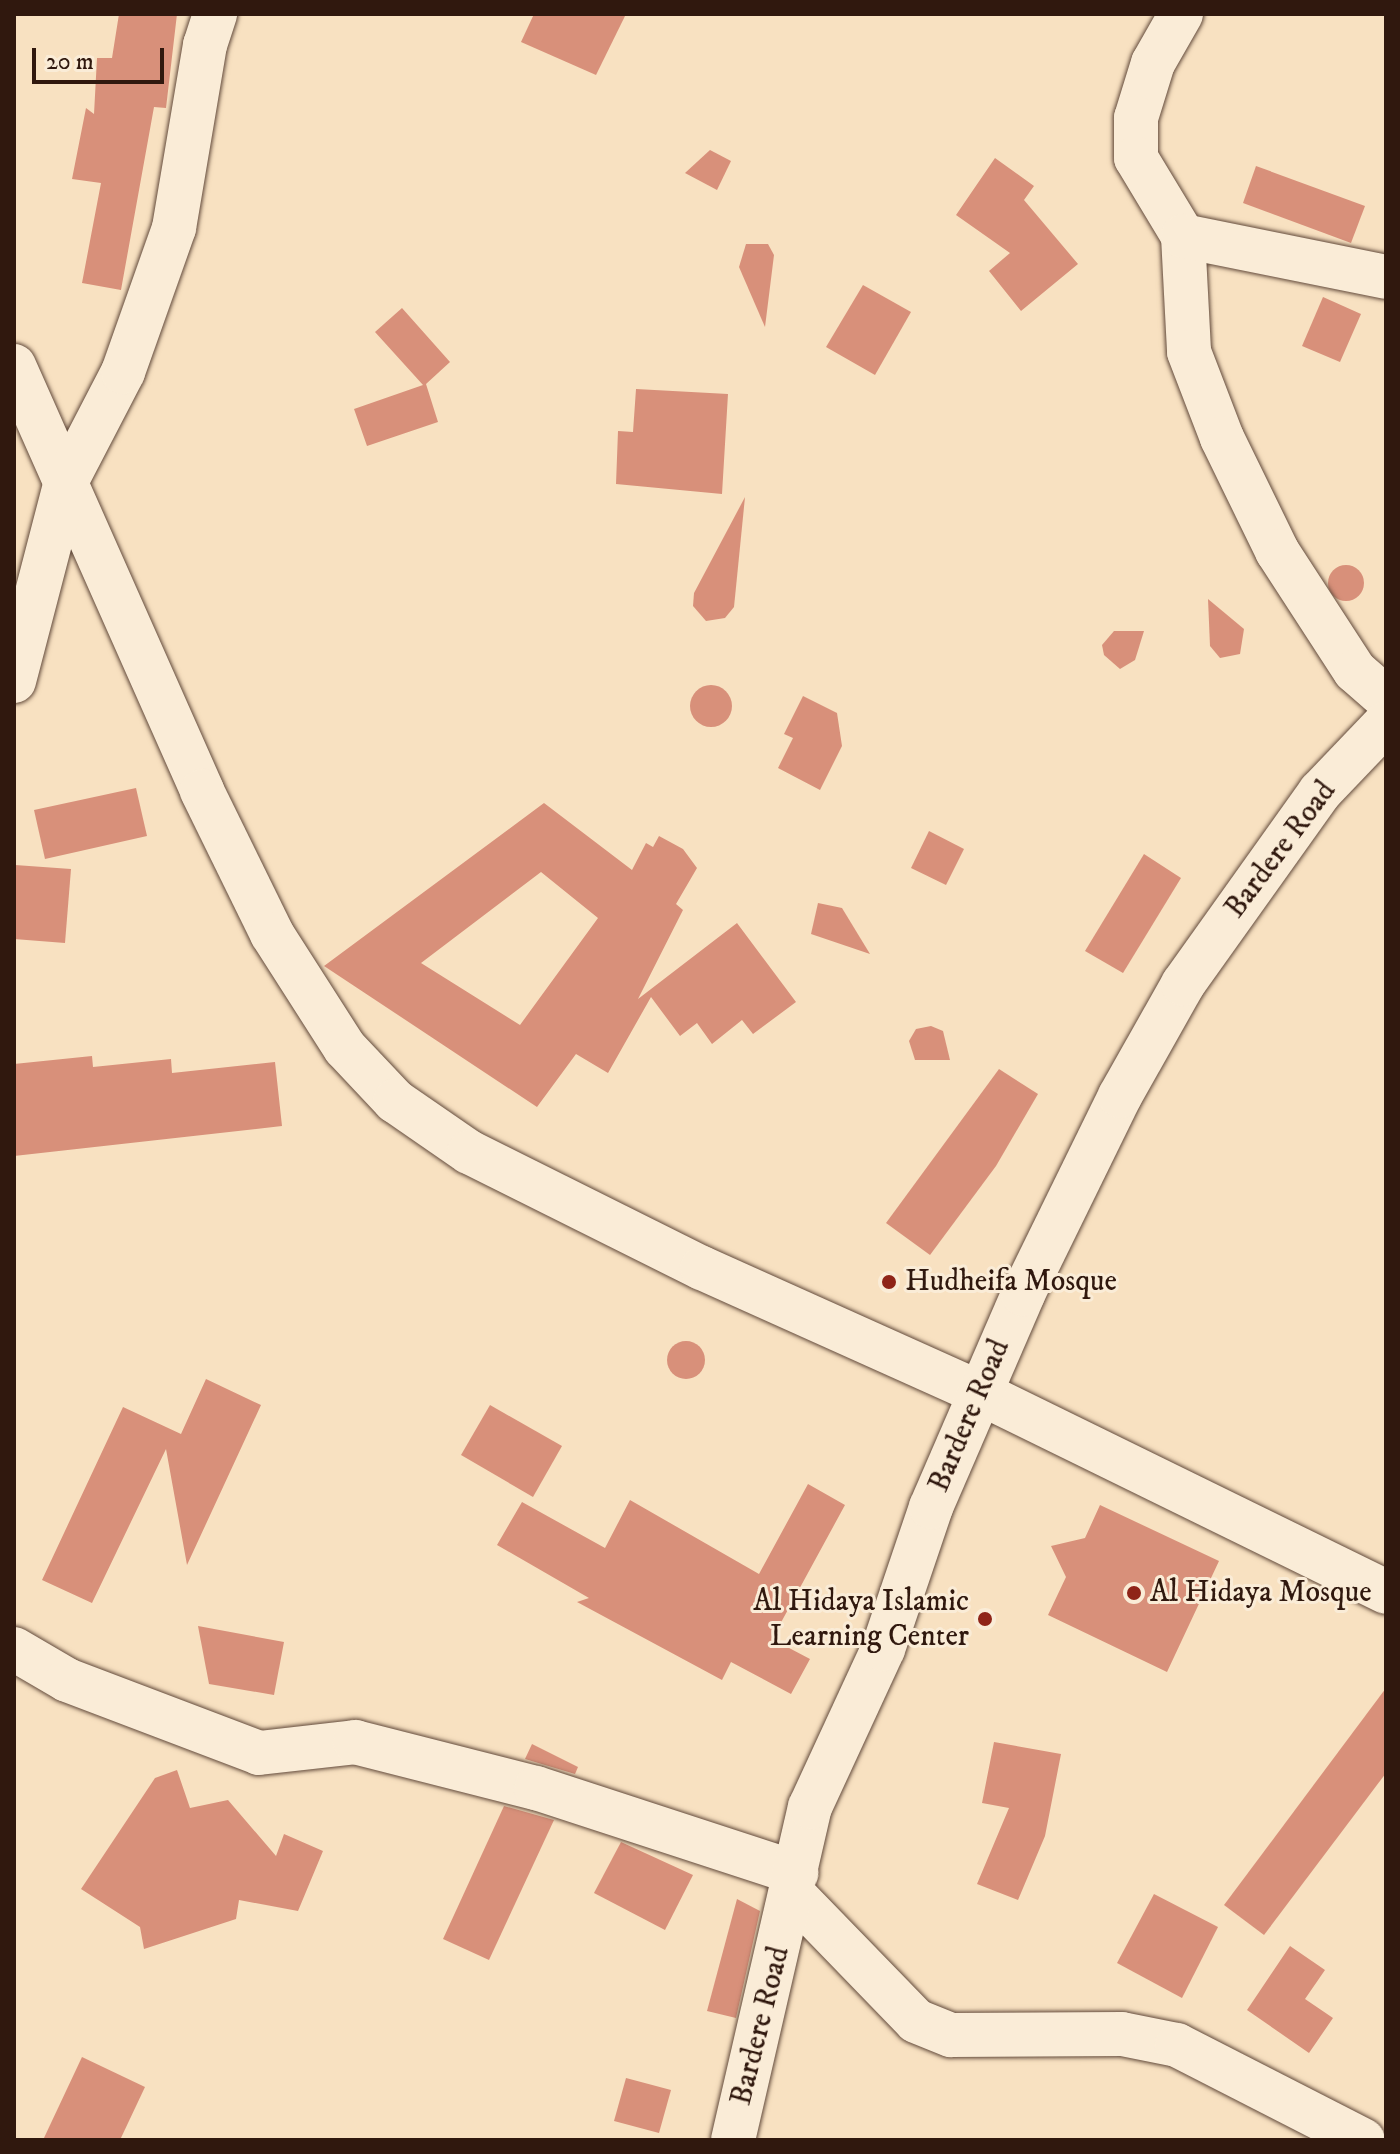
<!DOCTYPE html>
<style>
body{margin:0}
#map{position:relative;width:1400px;height:2154px;overflow:hidden;background:#f8e1c1;font-family:"IM FELL DW Pica",serif}
div>[style]{position:absolute}
.building>*{inset:0;background:#d8907a}
.round{border-radius:50%}
.roads{filter:drop-shadow(0 0 2px #624a3b) drop-shadow(0 0 2px #624a3b)}
.minor>*{height:44px;margin:-22px;padding:0 22px;transform-origin:22px;border-radius:22px;background:#faecd7}
.dots>*{width:22px;height:22px;translate:-50% -50%;box-sizing:border-box;border:4px solid #faecd7;border-radius:50%}
span{translate:-50% -50%;white-space:nowrap;text-align:center;line-height:1.15;-webkit-text-stroke:6px #faecd7;paint-order:stroke}
.street-label{font-size:30px;color:#30180e}
.poi-label{font-size:30px;color:#30180e}
.left{translate:0 -50%;text-align:left}
.right{translate:-100% -50%;text-align:right}
.frame{position:absolute;inset:0;border:16px solid #30180e;pointer-events:none}
.scale{position:absolute;left:32px;top:48px;width:132px;height:36px;box-sizing:border-box;border:4px solid #30180e;border-top:0;padding-left:10px;font-size:24px;line-height:28px;white-space:nowrap;color:#30180e;-webkit-text-stroke:6px #faecd7;paint-order:stroke}
</style>
<div id="map">
<div class="building">
<i style="clip-path:polygon(119px 14px,177px 14px,166px 108px,154px 107px,121px 290px,82px 283px,101px 183px,72px 179px,86px 108px,94px 114px,97px 58px,112px 58px)"></i>
<i style="clip-path:polygon(534px 14px,626px 14px,596px 75px,521px 42px)"></i>
<i style="clip-path:polygon(710px 150px,731px 161px,717px 190px,685px 173px)"></i>
<i style="clip-path:polygon(995px 158px,1034px 186px,1024px 200px,1078px 264px,1021px 311px,989px 271px,1010px 253px,956px 215px)"></i>
<i style="clip-path:polygon(1256px 166px,1365px 206px,1351px 243px,1243px 203px)"></i>
<i style="clip-path:polygon(746px 244px,768px 244px,774px 255px,765px 327px,739px 267px)"></i>
<i style="clip-path:polygon(863px 285px,911px 312px,875px 375px,826px 347px)"></i>
<i style="clip-path:polygon(1323px 297px,1361px 314px,1340px 362px,1302px 346px)"></i>
<i style="clip-path:polygon(402px 308px,450px 362px,426px 384px,438px 422px,367px 446px,354px 409px,423px 385px,375px 332px)"></i>
<i style="clip-path:polygon(636px 389px,728px 394px,722px 494px,616px 484px,618px 431px,633px 432px)"></i>
<i style="clip-path:polygon(745px 497px,734px 607px,725px 618px,706px 621px,693px 606px,694px 593px)"></i>
<i class="round" style="left:1328px;top:565px;width:36px;height:36px"></i>
<i style="clip-path:polygon(1208px 599px,1244px 629px,1240px 654px,1220px 658px,1210px 646px)"></i>
<i style="clip-path:polygon(1114px 631px,1144px 631px,1135px 660px,1120px 669px,1104px 655px,1102px 645px)"></i>
<i class="round" style="left:690px;top:685px;width:42px;height:42px"></i>
<i style="clip-path:polygon(803px 696px,837px 713px,842px 746px,820px 790px,778px 768px,793px 738px,784px 734px)"></i>
<i style="clip-path:polygon(136px 788px,147px 836px,45px 859px,34px 810px)"></i>
<i style="clip-path:polygon(evenodd,544px 803px,632px 870px,646px 843px,653px 847px,659px 836px,683px 849px,697px 868px,676px 904px,683px 910px,638px 999px,737px 923px,796px 1002px,753px 1034px,742px 1020px,712px 1044px,697px 1023px,680px 1036px,651px 997px,608px 1073px,576px 1054px,537px 1107px,324px 966px,544px 803px,541px 872px,598px 918px,520px 1025px,421px 963px,541px 872px)"></i>
<i style="clip-path:polygon(929px 831px,964px 849px,946px 885px,911px 868px)"></i>
<i style="clip-path:polygon(1144px 854px,1181px 878px,1123px 973px,1085px 951px)"></i>
<i style="clip-path:polygon(15px 865px,71px 869px,65px 943px,14px 939px)"></i>
<i style="clip-path:polygon(818px 903px,842px 908px,870px 954px,811px 934px)"></i>
<i style="clip-path:polygon(931px 1026px,943px 1031px,950px 1060px,915px 1060px,909px 1041px,916px 1029px)"></i>
<i style="clip-path:polygon(92px 1056px,93px 1067px,171px 1059px,172px 1073px,275px 1062px,282px 1126px,14px 1156px,14px 1064px)"></i>
<i style="clip-path:polygon(999px 1069px,1038px 1094px,996px 1166px,930px 1255px,886px 1223px)"></i>
<i class="round" style="left:667px;top:1341px;width:38px;height:38px"></i>
<i style="clip-path:polygon(206px 1379px,261px 1405px,187px 1565px,166px 1449px,92px 1603px,42px 1580px,123px 1407px,181px 1434px)"></i>
<i style="clip-path:polygon(490px 1405px,562px 1446px,533px 1497px,461px 1455px)"></i>
<i style="clip-path:polygon(808px 1484px,845px 1505px,772px 1639px,810px 1659px,791px 1694px,731px 1662px,722px 1680px,577px 1602px,589px 1598px,497px 1545px,522px 1502px,605px 1548px,630px 1500px,759px 1574px)"></i>
<i style="clip-path:polygon(1100px 1505px,1219px 1561px,1167px 1672px,1048px 1615px,1066px 1577px,1051px 1546px,1085px 1538px)"></i>
<i style="clip-path:polygon(198px 1626px,284px 1642px,274px 1695px,209px 1684px)"></i>
<i style="clip-path:polygon(1386px 1688px,1386px 1773px,1264px 1935px,1224px 1905px)"></i>
<i style="clip-path:polygon(994px 1742px,1061px 1754px,1045px 1836px,1018px 1900px,977px 1884px,1009px 1808px,982px 1803px)"></i>
<i style="clip-path:polygon(532px 1744px,578px 1767px,575px 1774px,525px 1759px)"></i>
<i style="clip-path:polygon(177px 1770px,190px 1808px,228px 1800px,276px 1856px,284px 1834px,323px 1851px,298px 1911px,239px 1900px,236px 1919px,144px 1949px,140px 1927px,81px 1889px,155px 1778px)"></i>
<i style="clip-path:polygon(504px 1806px,554px 1820px,489px 1960px,443px 1939px)"></i>
<i style="clip-path:polygon(621px 1842px,693px 1875px,665px 1930px,594px 1893px)"></i>
<i style="clip-path:polygon(1154px 1894px,1218px 1927px,1182px 1998px,1117px 1963px)"></i>
<i style="clip-path:polygon(737px 1899px,760px 1911px,736px 2018px,707px 2011px)"></i>
<i style="clip-path:polygon(1290px 1946px,1325px 1970px,1305px 1999px,1333px 2018px,1309px 2053px,1247px 2010px)"></i>
<i style="clip-path:polygon(82px 2057px,145px 2087px,120px 2140px,43px 2140px)"></i>
<i style="clip-path:polygon(626px 2078px,671px 2090px,659px 2133px,614px 2121px)"></i>
</div>
<div class="roads">
<div class="minor">
<i style="left:1181px;top:14px;width:56px;rotate:119.7deg"></i>
<i style="left:1153px;top:63px;width:58px;rotate:107.2deg"></i>
<i style="left:1136px;top:118px;width:40px;rotate:90deg"></i>
<i style="left:1136px;top:158px;width:91px;rotate:58.9deg"></i>
<i style="left:1183px;top:236px;width:116px;rotate:87deg"></i>
<i style="left:1189px;top:352px;width:92px;rotate:69deg"></i>
<i style="left:1222px;top:438px;width:126px;rotate:64deg"></i>
<i style="left:1277px;top:551px;width:143px;rotate:57deg"></i>
<i style="left:1355px;top:671px;width:41px;rotate:41.1deg"></i>
<i style="left:1183px;top:236px;width:207px;rotate:11.4deg"></i>
<i style="left:14px;top:366px;width:465px;rotate:66.1deg"></i>
<i style="left:202px;top:791px;width:159px;rotate:63.9deg"></i>
<i style="left:272px;top:934px;width:135px;rotate:57.4deg"></i>
<i style="left:345px;top:1048px;width:73px;rotate:46.7deg"></i>
<i style="left:395px;top:1101px;width:90px;rotate:34.6deg"></i>
<i style="left:469px;top:1152px;width:260px;rotate:26.5deg"></i>
<i style="left:702px;top:1268px;width:305px;rotate:24.2deg"></i>
<i style="left:980px;top:1393px;width:452px;rotate:26.1deg"></i>
<i style="left:14px;top:681px;width:206px;rotate:-75.4deg"></i>
<i style="left:66px;top:482px;width:124px;rotate:-62.6deg"></i>
<i style="left:123px;top:372px;width:153px;rotate:-70.5deg"></i>
<i style="left:174px;top:228px;width:186px;rotate:-80.4deg"></i>
<i style="left:205px;top:45px;width:33px;rotate:-72deg"></i>
<i style="left:14px;top:1649px;width:61px;rotate:30.3deg"></i>
<i style="left:67px;top:1680px;width:205px;rotate:20.8deg"></i>
<i style="left:259px;top:1753px;width:97px;rotate:-6.5deg"></i>
<i style="left:355px;top:1742px;width:187px;rotate:14.3deg"></i>
<i style="left:536px;top:1788px;width:274px;rotate:18.1deg"></i>
<i style="left:794px;top:1895px;width:175px;rotate:45.9deg"></i>
<i style="left:916px;top:2021px;width:38px;rotate:22deg"></i>
<i style="left:951px;top:2035px;width:171px;rotate:-0.3deg"></i>
<i style="left:1122px;top:2034px;width:56px;rotate:11.3deg"></i>
<i style="left:1177px;top:2045px;width:209px;rotate:27.1deg"></i>
<i style="left:733px;top:2140px;width:342px;rotate:-77deg"></i>
<i style="left:810px;top:1807px;width:174px;rotate:-65.2deg"></i>
<i style="left:883px;top:1649px;width:150px;rotate:-71.3deg"></i>
<i style="left:931px;top:1507px;width:232px;rotate:-66.6deg"></i>
<i style="left:1023px;top:1294px;width:220px;rotate:-63.9deg"></i>
<i style="left:1120px;top:1096px;width:129px;rotate:-60.6deg"></i>
<i style="left:1183px;top:984px;width:236px;rotate:-54.5deg"></i>
<i style="left:1320px;top:792px;width:95px;rotate:-46.3deg"></i>
</div>
</div>
<div class="dots">
<i style="left:889px;top:1282px;background:#8f2418"></i>
<i style="left:1134px;top:1593px;background:#8f2418"></i>
<i style="left:985px;top:1619px;background:#8f2418"></i>
</div>
<div class="street-label">
<span style="left:1281px;top:850px;rotate:-53deg">Bardere Road</span>
<span style="left:970px;top:1416px;rotate:-67deg">Bardere Road</span>
<span style="left:761px;top:2026px;rotate:-76deg">Bardere Road</span>
</div>
<div class="poi-label">
<span class="left" style="left:905px;top:1282px">Hudheifa Mosque</span>
<span class="left" style="left:1150px;top:1593px">Al Hidaya Mosque</span>
<span class="right" style="left:969px;top:1619px">Al Hidaya Islamic<br>Learning Center</span>
</div>
<div class="frame"></div>
<div class="scale">20 m</div>
</div>
